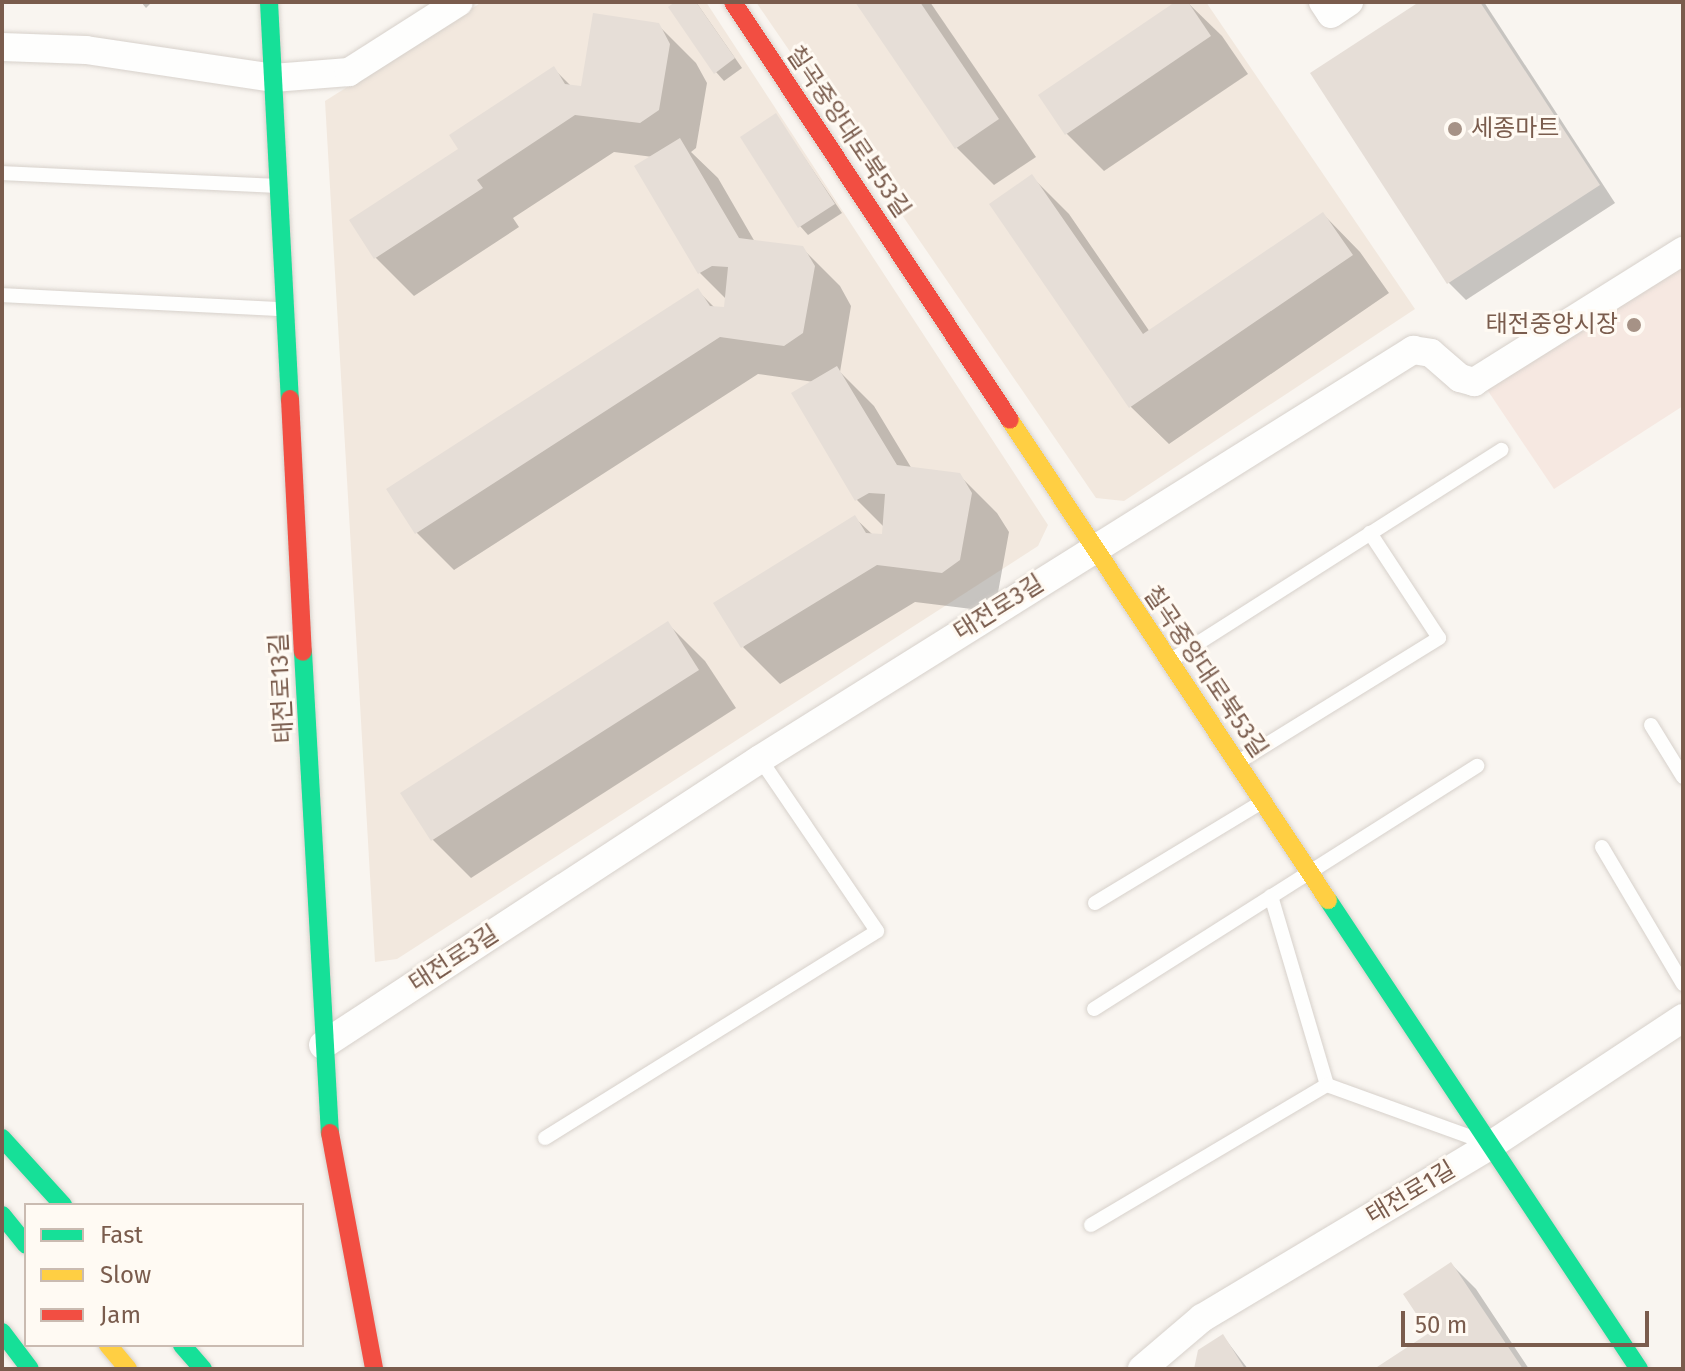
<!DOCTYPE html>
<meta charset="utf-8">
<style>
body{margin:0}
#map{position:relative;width:1685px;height:1371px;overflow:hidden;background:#f9f5f0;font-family:"Fira Sans","Noto Sans KR",sans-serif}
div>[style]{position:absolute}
.residential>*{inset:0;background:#f2e8de}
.commercial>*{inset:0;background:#f6e8e1}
.shadow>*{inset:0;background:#0003}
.building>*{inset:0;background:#e6ded7}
.roads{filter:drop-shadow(0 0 2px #d7d1cb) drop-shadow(0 0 2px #d7d1cb)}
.lane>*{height:14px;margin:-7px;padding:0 7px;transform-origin:7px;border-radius:7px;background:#fefefd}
.street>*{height:28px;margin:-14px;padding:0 14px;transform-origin:14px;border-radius:14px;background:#fefefd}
.fast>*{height:18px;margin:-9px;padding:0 9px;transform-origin:9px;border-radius:9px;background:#16e098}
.slow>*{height:18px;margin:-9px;padding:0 9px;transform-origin:9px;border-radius:9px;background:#ffcf43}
.jam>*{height:18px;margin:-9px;padding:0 9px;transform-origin:9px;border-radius:9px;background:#f24e42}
.dots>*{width:22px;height:22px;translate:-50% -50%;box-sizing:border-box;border:4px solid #fffaf3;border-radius:50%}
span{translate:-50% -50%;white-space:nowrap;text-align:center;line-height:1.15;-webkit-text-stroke:6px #fffaf3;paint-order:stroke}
.poi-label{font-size:24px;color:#7a5c4d}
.left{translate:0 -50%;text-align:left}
.right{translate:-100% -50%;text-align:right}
.street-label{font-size:24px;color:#7a5c4d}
.frame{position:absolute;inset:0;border:4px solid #7a5c4d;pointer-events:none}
.legend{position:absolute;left:24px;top:1203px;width:280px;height:144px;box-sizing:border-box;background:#fffaf3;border:2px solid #cabbb1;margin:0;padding:10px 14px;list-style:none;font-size:24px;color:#7a5c4d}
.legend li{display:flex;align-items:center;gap:16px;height:40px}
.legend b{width:40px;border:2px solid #cabbb1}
.scale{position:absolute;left:1401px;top:1311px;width:248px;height:36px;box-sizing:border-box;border:4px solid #7a5c4d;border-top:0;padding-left:10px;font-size:24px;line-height:28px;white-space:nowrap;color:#7a5c4d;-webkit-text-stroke:6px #fffaf3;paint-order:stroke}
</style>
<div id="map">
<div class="residential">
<i style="clip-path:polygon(482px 2px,706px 2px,1048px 525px,1038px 546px,397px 959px,375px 962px,325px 101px)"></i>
<i style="clip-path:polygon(756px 2px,1206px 2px,1415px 309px,1124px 501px,1096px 498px)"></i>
</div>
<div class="commercial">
<i style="clip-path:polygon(1683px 262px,1683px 406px,1554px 489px,1486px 388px)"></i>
</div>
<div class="shadow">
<i style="clip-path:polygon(141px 2px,152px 2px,146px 8px)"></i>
<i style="clip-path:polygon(678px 2px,696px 2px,742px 68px,724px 81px,716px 72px)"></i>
<i style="clip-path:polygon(858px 2px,930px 2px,1036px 157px,994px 185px,957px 148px)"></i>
<i style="clip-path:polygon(1179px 2px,1187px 2px,1222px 36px,1248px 74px,1104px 171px,1066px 133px)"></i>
<i style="clip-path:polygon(1423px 2px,1484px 2px,1615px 203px,1466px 300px,1449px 283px)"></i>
<i style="clip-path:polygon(658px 25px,696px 63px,707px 83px,696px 148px,691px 152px,718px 178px,755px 242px,802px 248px,840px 286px,851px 306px,840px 372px,874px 406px,912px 469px,959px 475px,997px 513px,1009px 532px,997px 598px,980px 610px,915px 602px,780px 684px,743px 647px,855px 518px,873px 535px,883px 536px,884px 527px,857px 500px,794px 394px,814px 382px,758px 374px,454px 570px,416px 532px,698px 291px,716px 309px,726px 309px,727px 300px,700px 273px,636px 167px,653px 157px,614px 152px,513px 218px,519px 227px,414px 296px,376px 258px,351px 221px,460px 149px,554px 69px,571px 86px,582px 88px)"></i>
<i style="clip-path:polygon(776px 116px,842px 213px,808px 235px,800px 226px)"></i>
<i style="clip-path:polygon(1032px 177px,1069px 214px,1150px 332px,1323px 214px,1360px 252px,1389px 293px,1169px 444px,1131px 407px)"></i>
<i style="clip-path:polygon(668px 624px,705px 661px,736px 708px,471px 878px,433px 840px,403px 794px)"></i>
<i style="clip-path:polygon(1451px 1264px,1476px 1289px,1529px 1369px,1378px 1369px,1432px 1334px)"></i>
<i style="clip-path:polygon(1223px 1336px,1248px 1369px,1196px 1369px)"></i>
</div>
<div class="building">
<i style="clip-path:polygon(675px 2px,696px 2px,735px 58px,714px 74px,668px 7px)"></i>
<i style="clip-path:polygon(855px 2px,920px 2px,999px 119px,955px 149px)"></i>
<i style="clip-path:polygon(1175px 2px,1188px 2px,1211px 36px,1065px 135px,1038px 95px)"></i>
<i style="clip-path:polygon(1419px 2px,1480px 2px,1600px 185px,1447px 284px,1310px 73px)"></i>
<i style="clip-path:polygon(593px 13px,659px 23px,670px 44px,659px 110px,640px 123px,575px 115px,477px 180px,483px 188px,374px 259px,349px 220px,458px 149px,449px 135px,554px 66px,565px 84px,581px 86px)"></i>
<i style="clip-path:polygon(776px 113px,835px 204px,798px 228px,740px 137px)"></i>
<i style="clip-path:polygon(680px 138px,739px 238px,803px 246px,815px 266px,803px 333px,784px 346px,720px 337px,415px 534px,386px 489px,698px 288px,710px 306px,724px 307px,728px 267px,712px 266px,698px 274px,634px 166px)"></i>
<i style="clip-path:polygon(1032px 174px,1143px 334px,1323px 212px,1353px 255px,1129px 408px,989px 204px)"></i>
<i style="clip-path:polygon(837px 366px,897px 465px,960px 473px,972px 493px,960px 560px,942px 573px,877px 565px,741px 648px,713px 603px,855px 515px,866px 533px,882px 534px,885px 494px,869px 493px,855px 501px,791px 393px)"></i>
<i style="clip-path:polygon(668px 621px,699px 670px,431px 841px,400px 793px)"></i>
<i style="clip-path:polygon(1451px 1262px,1523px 1369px,1374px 1369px,1429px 1333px,1403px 1294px)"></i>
<i style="clip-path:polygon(1223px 1334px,1245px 1369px,1194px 1369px,1198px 1350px)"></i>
</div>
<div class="roads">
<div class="lane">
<i style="left:2px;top:173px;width:275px;rotate:2.7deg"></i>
<i style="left:2px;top:295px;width:279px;rotate:2.9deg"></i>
<i style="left:1170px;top:661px;width:393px;rotate:-32.5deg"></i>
<i style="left:1651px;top:725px;width:61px;rotate:58.4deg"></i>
<i style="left:1240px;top:761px;width:234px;rotate:-31.7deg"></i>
<i style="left:1439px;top:638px;width:126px;rotate:-123.3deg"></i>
<i style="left:1602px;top:847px;width:159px;rotate:59.4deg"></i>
<i style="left:1271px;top:896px;width:197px;rotate:73.5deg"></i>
<i style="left:1095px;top:903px;width:195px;rotate:-31.2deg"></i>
<i style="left:1094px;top:1009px;width:454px;rotate:-32.4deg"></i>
<i style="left:545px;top:1138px;width:391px;rotate:-31.9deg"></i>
<i style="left:877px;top:931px;width:208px;rotate:-124.2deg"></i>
<i style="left:1091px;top:1225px;width:274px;rotate:-30.7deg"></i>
<i style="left:1327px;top:1085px;width:158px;rotate:19.9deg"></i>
</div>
<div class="street">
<i style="left:1323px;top:2px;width:14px;rotate:56deg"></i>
<i style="left:1331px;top:14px;width:22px;rotate:-34deg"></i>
<i style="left:2px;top:47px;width:84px;rotate:2deg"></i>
<i style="left:86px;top:50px;width:189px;rotate:8.5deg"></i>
<i style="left:273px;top:78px;width:76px;rotate:-4.5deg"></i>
<i style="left:349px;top:72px;width:130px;rotate:-32.5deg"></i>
<i style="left:323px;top:1045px;width:522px;rotate:-33.2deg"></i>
<i style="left:760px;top:759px;width:771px;rotate:-32.06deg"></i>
<i style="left:1413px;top:350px;width:18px;rotate:9deg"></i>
<i style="left:1431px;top:353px;width:38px;rotate:41deg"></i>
<i style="left:1460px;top:378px;width:15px;rotate:16deg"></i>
<i style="left:1474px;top:382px;width:247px;rotate:-32.1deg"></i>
<i style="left:1142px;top:1369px;width:79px;rotate:-40.4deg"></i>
<i style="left:1202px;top:1318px;width:337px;rotate:-30.9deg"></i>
<i style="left:1491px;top:1145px;width:230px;rotate:-33.5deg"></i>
</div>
<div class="fast">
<i style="left:269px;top:2px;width:398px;rotate:87deg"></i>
<i style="left:303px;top:652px;width:482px;rotate:86.8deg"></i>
<i style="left:1328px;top:900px;width:563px;rotate:56.45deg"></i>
<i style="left:2px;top:1138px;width:91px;rotate:47.7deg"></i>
<i style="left:2px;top:1215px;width:38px;rotate:51deg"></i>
<i style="left:2px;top:1332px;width:46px;rotate:52.9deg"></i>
<i style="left:182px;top:1345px;width:32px;rotate:49deg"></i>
</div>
<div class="slow">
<i style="left:1010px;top:420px;width:576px;rotate:56.48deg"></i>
<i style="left:108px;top:1345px;width:31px;rotate:50deg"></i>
</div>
<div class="jam">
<i style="left:733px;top:2px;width:501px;rotate:56.47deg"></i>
<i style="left:290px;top:399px;width:253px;rotate:87.1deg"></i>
<i style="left:330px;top:1133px;width:240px;rotate:79.4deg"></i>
</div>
</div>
<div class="dots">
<i style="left:1455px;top:129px;background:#a69286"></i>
<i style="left:1634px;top:325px;background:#a69286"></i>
</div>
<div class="poi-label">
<span class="left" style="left:1471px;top:129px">세종마트</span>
<span class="right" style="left:1618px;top:325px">태전중앙시장</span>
</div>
<div class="street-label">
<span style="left:848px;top:132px;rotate:56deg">칠곡중앙대로북53길</span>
<span style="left:999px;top:608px;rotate:-32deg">태전로3길</span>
<span style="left:1205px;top:672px;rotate:56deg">칠곡중앙대로북53길</span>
<span style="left:282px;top:688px;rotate:-93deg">태전로13길</span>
<span style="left:454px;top:959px;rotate:-33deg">태전로3길</span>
<span style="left:1411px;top:1193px;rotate:-31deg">태전로1길</span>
</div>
<div class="frame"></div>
<ul class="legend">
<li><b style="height:10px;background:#16e098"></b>Fast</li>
<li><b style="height:10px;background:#ffcf43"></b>Slow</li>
<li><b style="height:10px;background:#f24e42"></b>Jam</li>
</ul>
<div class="scale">50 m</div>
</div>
